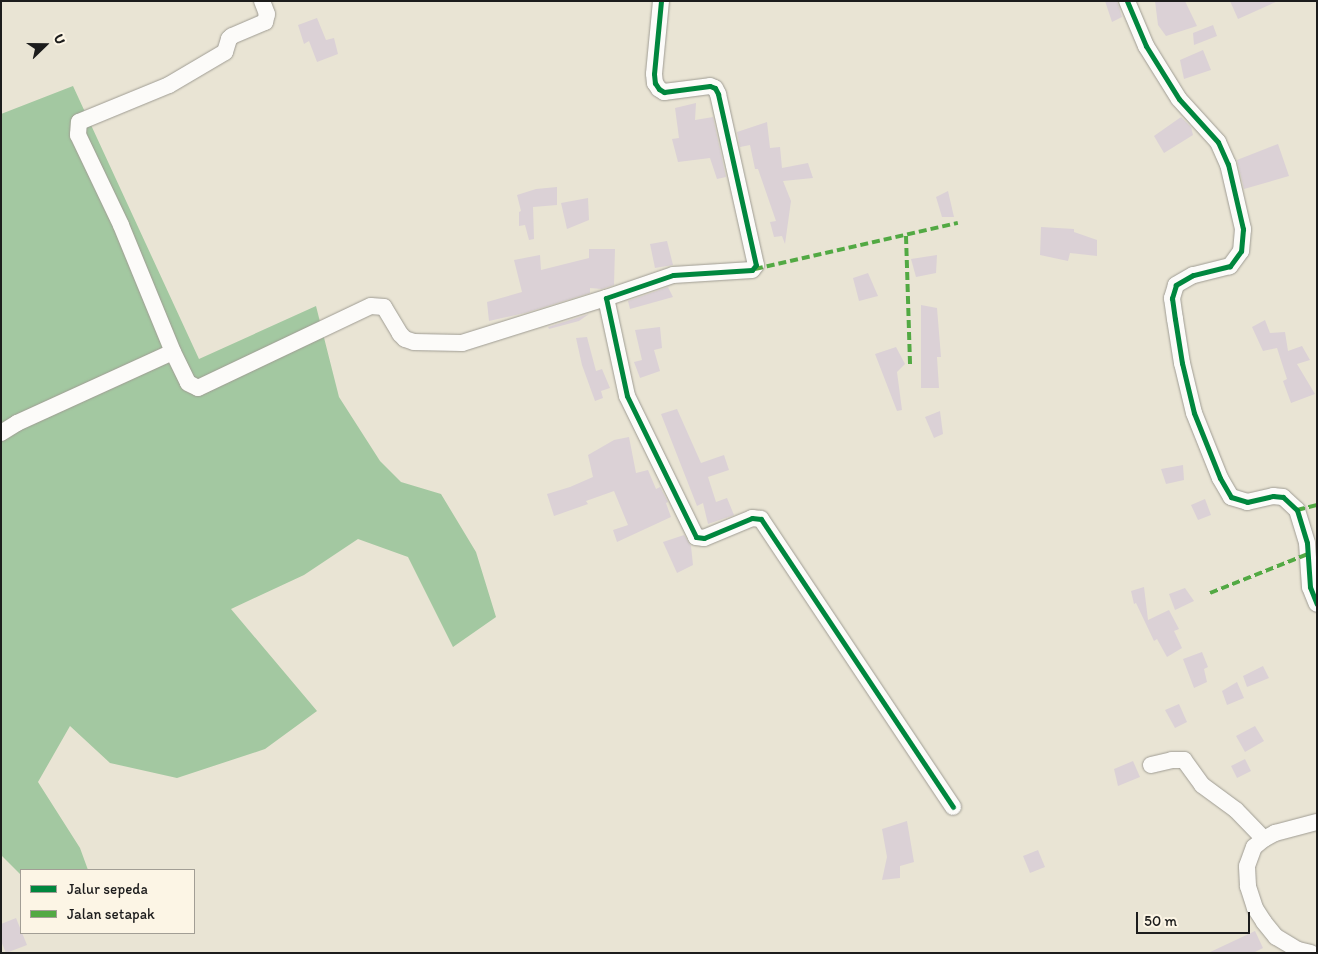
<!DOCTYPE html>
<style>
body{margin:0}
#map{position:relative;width:1318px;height:954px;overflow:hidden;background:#e9e4d4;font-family:Itim,sans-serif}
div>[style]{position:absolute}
.forest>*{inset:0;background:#a3c8a1}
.building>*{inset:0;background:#dbd1d6}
.roads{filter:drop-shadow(0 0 1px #9f9c93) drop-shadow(0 0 1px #9f9c93)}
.minor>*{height:16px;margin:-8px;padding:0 8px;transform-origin:8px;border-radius:8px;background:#fcfbf9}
.quiet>*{height:4px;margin-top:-2px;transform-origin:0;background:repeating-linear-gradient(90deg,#52a943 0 8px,transparent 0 12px)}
.cycleway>*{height:5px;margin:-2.5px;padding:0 2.5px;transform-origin:2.5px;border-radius:2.5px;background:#00873e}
span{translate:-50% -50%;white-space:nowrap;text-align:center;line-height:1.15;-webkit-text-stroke:4px #fcf5e5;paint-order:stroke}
.frame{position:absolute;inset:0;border:2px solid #1c1c1c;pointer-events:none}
.legend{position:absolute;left:20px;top:869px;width:175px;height:65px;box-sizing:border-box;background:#fcf5e5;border:1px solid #a29e95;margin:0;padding:6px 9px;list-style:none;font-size:15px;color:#1c1c1c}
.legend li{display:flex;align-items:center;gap:10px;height:25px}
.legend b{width:25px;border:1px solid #a29e95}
.north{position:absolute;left:20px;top:20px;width:50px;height:50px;-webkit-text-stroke:4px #fcf5e5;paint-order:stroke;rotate:68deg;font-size:14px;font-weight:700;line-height:20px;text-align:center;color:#1c1c1c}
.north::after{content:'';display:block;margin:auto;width:18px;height:22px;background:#1c1c1c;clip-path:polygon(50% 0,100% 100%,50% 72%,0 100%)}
.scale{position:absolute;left:1136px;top:912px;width:114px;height:22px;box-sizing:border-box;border:2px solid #1c1c1c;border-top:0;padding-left:6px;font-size:15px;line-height:18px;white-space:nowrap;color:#1c1c1c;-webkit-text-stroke:4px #fcf5e5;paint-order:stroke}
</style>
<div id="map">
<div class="forest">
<i style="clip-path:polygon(73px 86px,199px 359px,316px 306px,339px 397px,380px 461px,401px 482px,441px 494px,476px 552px,496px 617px,453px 647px,408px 557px,358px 539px,304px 575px,231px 609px,317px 711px,265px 749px,177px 778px,110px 763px,70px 726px,38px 782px,80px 848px,88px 870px,21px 870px,21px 875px,1px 855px,1px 114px)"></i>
</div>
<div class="building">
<i style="clip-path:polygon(1105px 1px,1117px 1px,1122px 17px,1112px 22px)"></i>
<i style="clip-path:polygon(1155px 1px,1185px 1px,1197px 26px,1166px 36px,1158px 25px)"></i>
<i style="clip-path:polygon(1230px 1px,1278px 1px,1238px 19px)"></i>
<i style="clip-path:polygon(317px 18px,326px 40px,334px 38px,338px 54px,317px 62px,309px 41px,304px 44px,298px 25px)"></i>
<i style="clip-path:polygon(1213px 25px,1217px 36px,1194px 45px,1193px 33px)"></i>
<i style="clip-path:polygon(1203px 50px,1211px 70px,1184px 79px,1180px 60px)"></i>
<i style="clip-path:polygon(696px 103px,695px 120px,713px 117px,726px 177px,717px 179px,710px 158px,678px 162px,672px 139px,679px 138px,675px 108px)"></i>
<i style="clip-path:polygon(1181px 117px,1191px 127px,1193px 135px,1164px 153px,1154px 136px)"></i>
<i style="clip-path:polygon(767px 122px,770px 148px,780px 147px,782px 168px,808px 163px,813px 178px,783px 181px,791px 201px,785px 244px,782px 236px,774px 237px,770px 222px,776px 221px,758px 169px,755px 169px,750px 145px,740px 147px,737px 132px)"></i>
<i style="clip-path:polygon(1278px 144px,1289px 176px,1244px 189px,1237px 160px)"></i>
<i style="clip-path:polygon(557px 187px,557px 205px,533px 207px,534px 239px,529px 240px,525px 225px,519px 226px,519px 212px,521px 211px,517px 195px,536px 189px)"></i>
<i style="clip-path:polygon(948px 191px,954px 217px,942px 217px,936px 197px)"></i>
<i style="clip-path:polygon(588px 198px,589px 220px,567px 229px,561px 203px)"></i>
<i style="clip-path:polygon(1041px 227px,1074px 229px,1074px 232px,1097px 240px,1097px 256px,1070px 253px,1068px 261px,1040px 255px)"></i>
<i style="clip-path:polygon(667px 241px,673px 265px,655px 268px,650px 244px)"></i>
<i style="clip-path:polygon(589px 249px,615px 249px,614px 285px,602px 289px,590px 288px,590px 293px,525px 313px,489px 321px,487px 302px,522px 292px,514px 260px,540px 255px,541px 270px,589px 258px)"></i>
<i style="clip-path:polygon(937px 255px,936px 273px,916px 277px,911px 259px)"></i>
<i style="clip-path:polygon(868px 273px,878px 296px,859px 301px,853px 278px)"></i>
<i style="clip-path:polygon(668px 287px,673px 297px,630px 309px,628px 301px)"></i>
<i style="clip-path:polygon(921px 305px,937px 308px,941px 357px,937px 357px,939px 388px,921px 388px)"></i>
<i style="clip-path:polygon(589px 314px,579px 321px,549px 329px,548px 327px)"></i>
<i style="clip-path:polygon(1265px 320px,1270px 333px,1285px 332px,1288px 351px,1302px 346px,1310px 360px,1297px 364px,1315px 394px,1291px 403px,1283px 381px,1287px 379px,1277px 348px,1263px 351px,1252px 327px)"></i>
<i style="clip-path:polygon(660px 327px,662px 348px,654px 350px,660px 371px,640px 378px,634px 362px,642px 360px,635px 330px)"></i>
<i style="clip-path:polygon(587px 337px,596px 371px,602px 369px,610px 388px,601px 391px,603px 398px,595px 401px,582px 365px,576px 338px)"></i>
<i style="clip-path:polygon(896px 347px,905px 364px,897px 372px,902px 410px,897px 411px,875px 354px)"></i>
<i style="clip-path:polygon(677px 409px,701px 463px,724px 455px,729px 470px,708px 477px,716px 502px,727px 498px,734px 515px,708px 524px,703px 503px,697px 506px,661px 414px)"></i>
<i style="clip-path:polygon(940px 411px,943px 434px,934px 438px,925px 417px)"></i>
<i style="clip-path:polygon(629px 437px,636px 473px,648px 470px,656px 489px,660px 487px,668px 502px,666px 503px,671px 517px,617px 542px,613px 530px,628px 525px,614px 491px,586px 501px,588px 504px,554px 516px,547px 494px,570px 487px,593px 477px,588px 455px,614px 440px)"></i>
<i style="clip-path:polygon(1183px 465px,1184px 480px,1166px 484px,1161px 469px)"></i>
<i style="clip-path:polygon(1205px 499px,1211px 515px,1198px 520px,1191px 505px)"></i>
<i style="clip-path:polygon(684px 535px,691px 546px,693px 565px,677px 573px,663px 542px)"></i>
<i style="clip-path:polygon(1144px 587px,1148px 620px,1169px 610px,1179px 629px,1174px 631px,1182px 648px,1167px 657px,1157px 639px,1154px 641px,1136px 603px,1134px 604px,1131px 591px)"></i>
<i style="clip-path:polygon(1185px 588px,1194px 601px,1175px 610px,1169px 594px)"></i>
<i style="clip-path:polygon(1202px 652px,1208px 667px,1204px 669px,1207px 682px,1194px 688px,1183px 659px)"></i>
<i style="clip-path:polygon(1263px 666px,1269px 678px,1247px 687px,1243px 676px)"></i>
<i style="clip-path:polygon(1237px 682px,1244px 698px,1227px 705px,1222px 691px)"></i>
<i style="clip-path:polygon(1179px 704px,1187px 722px,1175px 728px,1165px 710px)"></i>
<i style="clip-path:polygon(1255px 726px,1264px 741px,1245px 752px,1236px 736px)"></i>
<i style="clip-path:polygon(1245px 759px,1251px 771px,1237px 778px,1231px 766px)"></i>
<i style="clip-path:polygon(1133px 761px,1140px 777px,1118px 786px,1114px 769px)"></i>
<i style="clip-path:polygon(907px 821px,914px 862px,900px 866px,900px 878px,882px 880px,887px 857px,882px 829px)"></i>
<i style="clip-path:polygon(1038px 850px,1045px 867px,1030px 873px,1023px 856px)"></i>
<i style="clip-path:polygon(16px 918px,27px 945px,6px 953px,1px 941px,1px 924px)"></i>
<i style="clip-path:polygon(1255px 931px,1263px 948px,1253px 953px,1208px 953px)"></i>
</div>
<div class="roads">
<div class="minor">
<i style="left:661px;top:1px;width:73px;rotate:95.5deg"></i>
<i style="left:654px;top:74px;width:9px;rotate:84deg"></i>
<i style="left:655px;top:83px;width:7px;rotate:56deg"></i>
<i style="left:659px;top:89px;width:6px;rotate:31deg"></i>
<i style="left:664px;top:92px;width:46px;rotate:-7.4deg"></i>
<i style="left:710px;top:86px;width:5px;rotate:22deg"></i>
<i style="left:715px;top:88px;width:7px;rotate:63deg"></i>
<i style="left:718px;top:94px;width:175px;rotate:77.5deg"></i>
<i style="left:756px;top:265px;width:6px;rotate:129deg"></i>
<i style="left:752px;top:270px;width:79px;rotate:176.4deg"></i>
<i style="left:673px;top:275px;width:71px;rotate:161.1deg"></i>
<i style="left:606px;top:298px;width:100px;rotate:77.9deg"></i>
<i style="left:627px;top:396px;width:157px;rotate:63.9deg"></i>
<i style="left:696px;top:537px;width:8px;rotate:7deg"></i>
<i style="left:704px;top:538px;width:52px;rotate:-22.6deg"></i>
<i style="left:752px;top:518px;width:9px;rotate:6deg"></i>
<i style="left:761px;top:519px;width:346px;rotate:56.3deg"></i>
<i style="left:1127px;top:1px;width:49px;rotate:67.1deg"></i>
<i style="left:1146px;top:46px;width:62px;rotate:58.1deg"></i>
<i style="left:1179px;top:99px;width:58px;rotate:47.8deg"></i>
<i style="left:1218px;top:142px;width:24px;rotate:66deg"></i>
<i style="left:1228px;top:164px;width:67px;rotate:77deg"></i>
<i style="left:1243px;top:229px;width:22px;rotate:95deg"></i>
<i style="left:1241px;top:251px;width:19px;rotate:126deg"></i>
<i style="left:1230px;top:266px;width:38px;rotate:166deg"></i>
<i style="left:1193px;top:275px;width:20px;rotate:150deg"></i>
<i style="left:1176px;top:285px;width:14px;rotate:107deg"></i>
<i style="left:1172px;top:298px;width:21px;rotate:82deg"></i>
<i style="left:1175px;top:319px;width:45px;rotate:81deg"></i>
<i style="left:1182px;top:363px;width:51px;rotate:76.5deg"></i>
<i style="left:1194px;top:413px;width:70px;rotate:68.2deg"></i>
<i style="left:1220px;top:478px;width:22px;rotate:60deg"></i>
<i style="left:1231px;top:497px;width:17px;rotate:17deg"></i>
<i style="left:1247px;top:502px;width:27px;rotate:-13deg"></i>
<i style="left:1273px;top:496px;width:10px;rotate:6deg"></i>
<i style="left:1283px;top:497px;width:19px;rotate:43deg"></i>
<i style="left:1297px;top:510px;width:34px;rotate:73deg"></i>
<i style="left:1307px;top:543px;width:44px;rotate:86.1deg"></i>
<i style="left:1310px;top:587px;width:18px;rotate:68deg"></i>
<i style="left:173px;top:352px;width:34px;rotate:64deg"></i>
<i style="left:188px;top:383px;width:11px;rotate:27deg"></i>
<i style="left:198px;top:388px;width:191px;rotate:-25.4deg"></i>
<i style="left:371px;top:306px;width:13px;rotate:4deg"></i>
<i style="left:384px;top:307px;width:31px;rotate:59deg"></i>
<i style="left:400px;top:334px;width:7px;rotate:45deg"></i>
<i style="left:405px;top:339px;width:9px;rotate:18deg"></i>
<i style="left:414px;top:342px;width:48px;rotate:1.2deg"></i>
<i style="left:462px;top:343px;width:151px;rotate:-17.4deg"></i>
<i style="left:1px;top:433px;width:19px;rotate:-32deg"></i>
<i style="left:17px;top:423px;width:171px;rotate:-24.5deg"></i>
<i style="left:173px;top:352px;width:137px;rotate:-112.3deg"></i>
<i style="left:121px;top:225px;width:100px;rotate:-115.5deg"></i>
<i style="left:78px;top:135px;width:13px;rotate:-86deg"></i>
<i style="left:79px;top:122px;width:97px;rotate:-22.3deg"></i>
<i style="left:169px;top:85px;width:65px;rotate:-30.5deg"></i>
<i style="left:225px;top:52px;width:14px;rotate:-73deg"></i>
<i style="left:229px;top:39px;width:4px;rotate:-45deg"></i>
<i style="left:232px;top:36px;width:36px;rotate:-23deg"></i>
<i style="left:265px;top:22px;width:8px;rotate:-76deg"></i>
<i style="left:267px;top:14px;width:14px;rotate:-111deg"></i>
<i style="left:1151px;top:765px;width:22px;rotate:-13deg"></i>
<i style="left:1172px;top:760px;width:12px"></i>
<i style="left:1184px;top:760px;width:31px;rotate:54deg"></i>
<i style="left:1202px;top:785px;width:42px;rotate:36.3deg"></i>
<i style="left:1236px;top:810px;width:40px;rotate:46deg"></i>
<i style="left:1311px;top:953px;width:13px;rotate:-167deg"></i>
<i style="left:1298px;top:950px;width:26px;rotate:-149deg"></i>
<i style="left:1276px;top:937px;width:19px;rotate:-129deg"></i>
<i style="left:1264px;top:922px;width:17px;rotate:-123deg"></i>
<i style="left:1255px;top:908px;width:23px;rotate:-108deg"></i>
<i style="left:1248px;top:886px;width:20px;rotate:-93deg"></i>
<i style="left:1247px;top:866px;width:20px;rotate:-70deg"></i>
<i style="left:1254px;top:847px;width:13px;rotate:-39deg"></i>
<i style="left:1264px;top:839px;width:13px;rotate:-29deg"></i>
<i style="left:1275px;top:833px;width:43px;rotate:-14.7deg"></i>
</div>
</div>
<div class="quiet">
<i style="left:906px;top:236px;width:129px;rotate:88.2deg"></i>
<i style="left:755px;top:269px;width:208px;rotate:-12.8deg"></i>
<i style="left:1297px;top:510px;width:21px;rotate:-14deg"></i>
<i style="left:1210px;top:593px;width:105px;rotate:-21.7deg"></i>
</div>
<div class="cycleway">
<i style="left:661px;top:1px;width:73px;rotate:95.5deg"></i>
<i style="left:654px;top:74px;width:9px;rotate:84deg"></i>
<i style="left:655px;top:83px;width:7px;rotate:56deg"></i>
<i style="left:659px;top:89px;width:6px;rotate:31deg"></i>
<i style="left:664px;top:92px;width:46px;rotate:-7.4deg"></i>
<i style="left:710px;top:86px;width:5px;rotate:22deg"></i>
<i style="left:715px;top:88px;width:7px;rotate:63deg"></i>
<i style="left:718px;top:94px;width:175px;rotate:77.5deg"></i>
<i style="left:756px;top:265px;width:6px;rotate:129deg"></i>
<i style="left:752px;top:270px;width:79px;rotate:176.4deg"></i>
<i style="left:673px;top:275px;width:71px;rotate:161.1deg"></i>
<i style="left:606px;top:298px;width:100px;rotate:77.9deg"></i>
<i style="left:627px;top:396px;width:157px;rotate:63.9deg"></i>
<i style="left:696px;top:537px;width:8px;rotate:7deg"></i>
<i style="left:704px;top:538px;width:52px;rotate:-22.6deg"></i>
<i style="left:752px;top:518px;width:9px;rotate:6deg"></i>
<i style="left:761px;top:519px;width:346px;rotate:56.3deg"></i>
<i style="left:1127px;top:1px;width:49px;rotate:67.1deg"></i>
<i style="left:1146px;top:46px;width:62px;rotate:58.1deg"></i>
<i style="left:1179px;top:99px;width:58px;rotate:47.8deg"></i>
<i style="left:1218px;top:142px;width:24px;rotate:66deg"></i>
<i style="left:1228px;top:164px;width:67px;rotate:77deg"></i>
<i style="left:1243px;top:229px;width:22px;rotate:95deg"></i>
<i style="left:1241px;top:251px;width:19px;rotate:126deg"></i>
<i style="left:1230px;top:266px;width:38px;rotate:166deg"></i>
<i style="left:1193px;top:275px;width:20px;rotate:150deg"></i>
<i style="left:1176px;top:285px;width:14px;rotate:107deg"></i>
<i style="left:1172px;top:298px;width:21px;rotate:82deg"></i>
<i style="left:1175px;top:319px;width:45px;rotate:81deg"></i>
<i style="left:1182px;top:363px;width:51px;rotate:76.5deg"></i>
<i style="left:1194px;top:413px;width:70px;rotate:68.2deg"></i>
<i style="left:1220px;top:478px;width:22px;rotate:60deg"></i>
<i style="left:1231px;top:497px;width:17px;rotate:17deg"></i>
<i style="left:1247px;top:502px;width:27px;rotate:-13deg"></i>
<i style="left:1273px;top:496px;width:10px;rotate:6deg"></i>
<i style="left:1283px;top:497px;width:19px;rotate:43deg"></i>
<i style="left:1297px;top:510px;width:34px;rotate:73deg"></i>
<i style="left:1307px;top:543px;width:44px;rotate:86.1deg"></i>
<i style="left:1310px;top:587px;width:18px;rotate:68deg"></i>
</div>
<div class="frame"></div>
<ul class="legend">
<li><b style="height:6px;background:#00873e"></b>Jalur sepeda</li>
<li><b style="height:6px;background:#52a943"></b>Jalan setapak</li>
</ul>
<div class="north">U</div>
<div class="scale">50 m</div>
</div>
